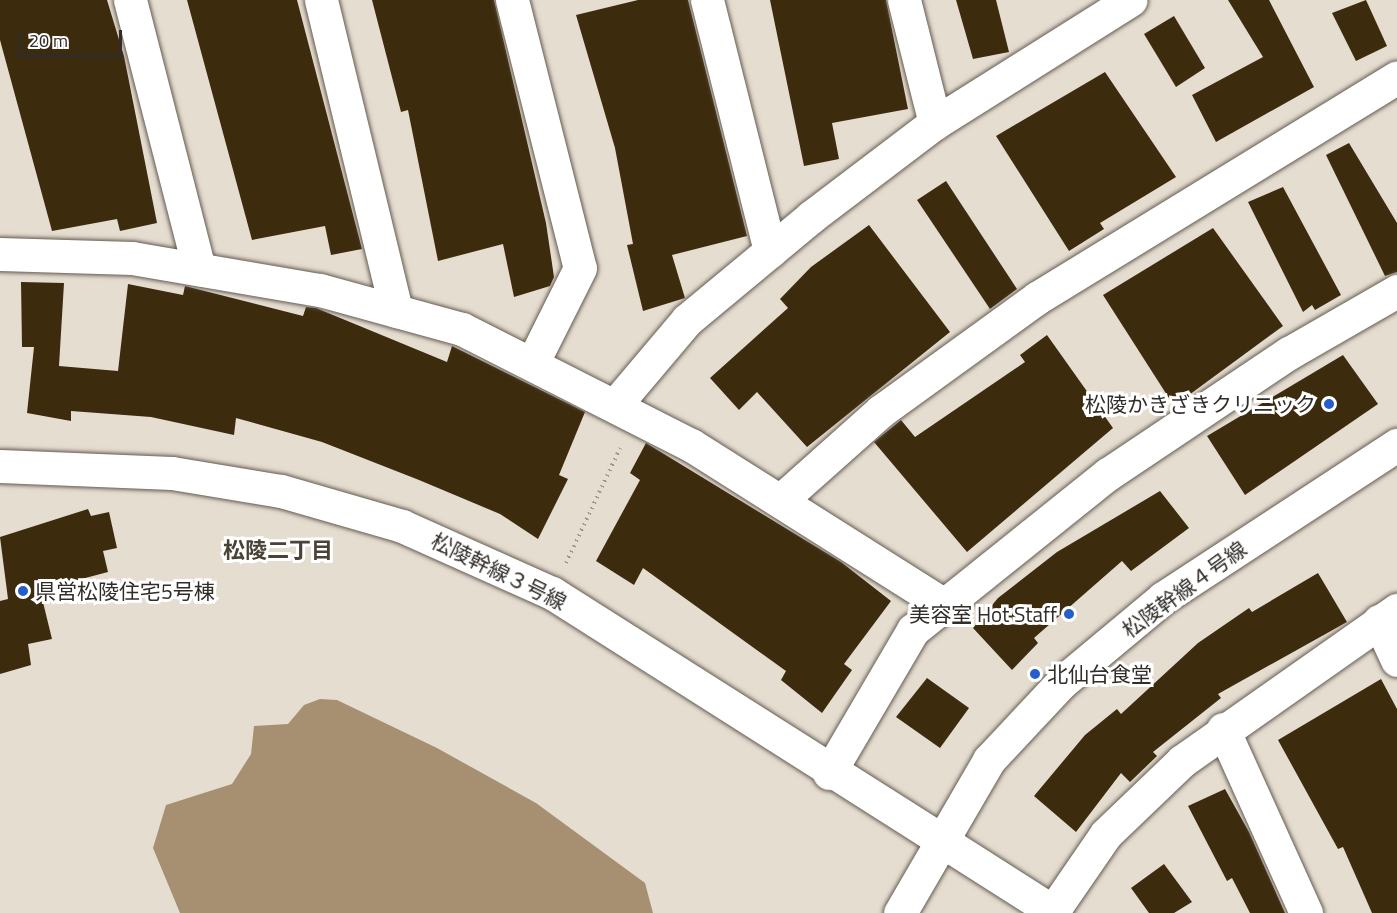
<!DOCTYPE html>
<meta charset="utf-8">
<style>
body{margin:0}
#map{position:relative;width:1397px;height:913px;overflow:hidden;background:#e6ddd1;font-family:"Titillium Web","Noto Sans JP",sans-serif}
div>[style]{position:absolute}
.water>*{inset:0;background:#a69071}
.building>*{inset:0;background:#3d2b0e}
.path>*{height:4px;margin-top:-2px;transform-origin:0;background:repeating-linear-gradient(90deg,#9d968e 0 1.5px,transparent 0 6px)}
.roads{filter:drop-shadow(0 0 2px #635b50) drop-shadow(0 0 2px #635b50)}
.minor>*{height:33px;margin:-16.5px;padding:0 16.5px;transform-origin:16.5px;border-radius:16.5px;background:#fff}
.tertiary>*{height:33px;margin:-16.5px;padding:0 16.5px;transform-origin:16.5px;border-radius:16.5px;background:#fff}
.dots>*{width:16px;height:16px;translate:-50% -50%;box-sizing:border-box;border:3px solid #fff;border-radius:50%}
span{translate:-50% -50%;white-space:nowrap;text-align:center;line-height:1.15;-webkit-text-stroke:6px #fff;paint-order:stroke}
.poi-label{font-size:21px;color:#302c28}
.right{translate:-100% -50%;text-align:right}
.left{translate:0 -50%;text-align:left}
.street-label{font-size:21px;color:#302c28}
.neighbourhood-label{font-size:22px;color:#494237;font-weight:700}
.scale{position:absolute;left:18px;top:30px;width:104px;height:27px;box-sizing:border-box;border:3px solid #302c28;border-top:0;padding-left:8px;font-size:18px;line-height:21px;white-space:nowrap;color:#302c28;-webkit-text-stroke:4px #fff;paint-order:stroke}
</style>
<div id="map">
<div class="water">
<i style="clip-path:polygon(320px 699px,337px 700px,437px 748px,536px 803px,645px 883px,653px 913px,180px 913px,153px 848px,166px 805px,232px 784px,251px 754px,254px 726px,288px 724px,304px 705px)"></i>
</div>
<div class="building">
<i style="clip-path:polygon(0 0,107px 0,124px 56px,157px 223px,120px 231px,117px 219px,52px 231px,0 40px)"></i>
<i style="clip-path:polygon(187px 0,297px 0,362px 249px,331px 255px,325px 226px,252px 240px)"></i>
<i style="clip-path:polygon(372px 0,494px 0,546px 223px,554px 277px,550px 286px,514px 297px,503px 244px,438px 261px,408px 110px,401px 112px)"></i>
<i style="clip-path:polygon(638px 0,688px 0,747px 236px,672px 255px,685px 298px,643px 311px,627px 245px,633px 244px,615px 148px,576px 15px)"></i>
<i style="clip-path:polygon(770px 0,886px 0,908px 109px,832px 123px,839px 159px,804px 166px)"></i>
<i style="clip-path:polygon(956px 0,996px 0,1009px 52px,973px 59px)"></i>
<i style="clip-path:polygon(1228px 0,1269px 0,1314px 87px,1216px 142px,1192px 95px,1263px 57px)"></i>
<i style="clip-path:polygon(1366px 0,1387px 46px,1356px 61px,1332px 13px)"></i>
<i style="clip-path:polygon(1174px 16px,1205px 68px,1176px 87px,1144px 34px)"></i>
<i style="clip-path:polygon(1105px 72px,1176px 177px,1100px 223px,1104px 229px,1069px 251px,996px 136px)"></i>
<i style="clip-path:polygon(1349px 143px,1397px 223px,1397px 272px,1385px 276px,1326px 155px)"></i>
<i style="clip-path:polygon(946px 181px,1017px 289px,990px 309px,917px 200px)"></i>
<i style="clip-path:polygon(1283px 187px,1341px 295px,1315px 310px,1312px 305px,1303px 312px,1248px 202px)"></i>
<i style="clip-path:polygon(869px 225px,950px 332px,807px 447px,757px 392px,739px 410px,710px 378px,788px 308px,780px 299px,811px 267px)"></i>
<i style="clip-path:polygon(1213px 228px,1283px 326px,1174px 406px,1103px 295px)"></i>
<i style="clip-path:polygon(21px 282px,64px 283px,59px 366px,118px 371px,128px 284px,183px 295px,185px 286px,303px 316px,306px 307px,316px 308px,447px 362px,452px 346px,585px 412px,559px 475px,568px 479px,538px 539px,500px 514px,419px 480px,322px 442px,236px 418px,234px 435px,151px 417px,71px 411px,71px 421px,27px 413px,34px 347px,22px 347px)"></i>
<i style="clip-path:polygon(1047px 335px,1113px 428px,967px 552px,874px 442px,901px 420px,915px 437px,1025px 362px,1020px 355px)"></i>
<i style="clip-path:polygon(1343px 355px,1378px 404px,1245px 495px,1207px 436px)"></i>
<i style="clip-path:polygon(646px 443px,841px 562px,891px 601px,844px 664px,852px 670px,822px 713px,781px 680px,786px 671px,643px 568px,634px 585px,596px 561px,640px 480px,630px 473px)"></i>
<i style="clip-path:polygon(1160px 491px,1189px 528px,1131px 571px,1122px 561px,1034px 638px,1038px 643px,1012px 670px,973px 628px,998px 598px,1057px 552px)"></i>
<i style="clip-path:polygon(88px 509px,91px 516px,109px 512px,117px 548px,103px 551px,108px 572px,40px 590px,52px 639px,28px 644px,31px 665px,0 674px,0 601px,8px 599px,0 537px)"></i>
<i style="clip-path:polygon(1318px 573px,1347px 622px,1218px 694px,1221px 698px,1153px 752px,1157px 756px,1130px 782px,1121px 773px,1076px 832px,1034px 796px,1085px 735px,1117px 709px,1121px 714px,1198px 643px,1249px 608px,1252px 612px)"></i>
<i style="clip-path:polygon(927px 678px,969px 708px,940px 748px,896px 717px)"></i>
<i style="clip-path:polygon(1381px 679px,1397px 709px,1397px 913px,1372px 913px,1343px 847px,1338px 849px,1278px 740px)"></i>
<i style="clip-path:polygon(1225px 789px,1249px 832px,1285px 913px,1250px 913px,1232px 878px,1227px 881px,1188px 806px)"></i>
<i style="clip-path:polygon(1164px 864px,1192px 902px,1174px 913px,1149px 913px,1131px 888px)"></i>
</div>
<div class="path">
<i style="left:566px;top:563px;width:127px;rotate:-64.8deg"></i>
</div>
<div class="roads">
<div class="minor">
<i style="left:130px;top:0;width:278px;rotate:75.6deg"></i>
<i style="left:321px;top:0;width:320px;rotate:76.4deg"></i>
<i style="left:512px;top:0;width:276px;rotate:75.8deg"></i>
<i style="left:580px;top:268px;width:105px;rotate:116.6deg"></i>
<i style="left:707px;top:0;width:259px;rotate:75.9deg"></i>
<i style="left:904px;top:0;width:127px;rotate:75.9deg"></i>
<i style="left:0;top:254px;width:132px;rotate:1.7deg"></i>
<i style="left:132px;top:258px;width:191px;rotate:9.7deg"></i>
<i style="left:320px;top:290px;width:147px;rotate:15.4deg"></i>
<i style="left:462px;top:329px;width:257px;rotate:26.9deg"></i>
<i style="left:691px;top:445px;width:299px;rotate:32.3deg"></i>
<i style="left:616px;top:404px;width:110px;rotate:-49.8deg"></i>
<i style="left:687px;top:320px;width:161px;rotate:-39.7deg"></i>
<i style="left:811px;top:217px;width:156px;rotate:-37.2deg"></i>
<i style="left:935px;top:123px;width:231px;rotate:-32.2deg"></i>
<i style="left:781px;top:500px;width:134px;rotate:-41.7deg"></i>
<i style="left:881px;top:411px;width:193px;rotate:-35.9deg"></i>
<i style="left:1037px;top:298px;width:422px;rotate:-31.5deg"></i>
<i style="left:1379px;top:621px;width:43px;rotate:65.2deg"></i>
<i style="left:1223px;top:729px;width:202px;rotate:65.7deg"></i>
<i style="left:829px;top:773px;width:166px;rotate:-59.6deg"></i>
<i style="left:913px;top:630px;width:250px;rotate:-38.7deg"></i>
<i style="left:1108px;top:474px;width:218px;rotate:-33.8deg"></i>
<i style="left:1289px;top:353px;width:125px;rotate:-29.9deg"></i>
<i style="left:939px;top:839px;width:138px;rotate:32.5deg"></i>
<i style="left:1053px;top:911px;width:93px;rotate:-55.5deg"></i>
<i style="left:1106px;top:834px;width:105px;rotate:-43.8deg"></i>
<i style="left:1182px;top:761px;width:263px;rotate:-35.1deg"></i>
</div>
<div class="tertiary">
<i style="left:0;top:466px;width:172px;rotate:2.3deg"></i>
<i style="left:172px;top:473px;width:110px;rotate:9.4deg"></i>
<i style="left:281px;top:491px;width:126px;rotate:16.1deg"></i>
<i style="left:402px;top:526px;width:164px;rotate:24.1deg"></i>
<i style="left:552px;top:593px;width:459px;rotate:32.4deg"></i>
<i style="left:900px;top:913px;width:177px;rotate:-59.8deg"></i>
<i style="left:989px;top:760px;width:105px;rotate:-46.9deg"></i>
<i style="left:1061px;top:683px;width:133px;rotate:-39.8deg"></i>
<i style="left:1163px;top:598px;width:280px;rotate:-33.2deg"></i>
</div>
</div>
<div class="dots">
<i style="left:1329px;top:404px;background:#255dca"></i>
<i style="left:23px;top:591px;background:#255dca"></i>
<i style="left:1069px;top:614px;background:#255dca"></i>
<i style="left:1035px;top:674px;background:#255dca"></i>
</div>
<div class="poi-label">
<span class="right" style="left:1316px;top:404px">松陵かきざきクリニック</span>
<span class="left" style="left:35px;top:591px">県営松陵住宅5号棟</span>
<span class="right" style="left:1057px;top:614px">美容室 Hot Staff</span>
<span class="left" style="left:1047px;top:674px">北仙台食堂</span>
</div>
<div class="street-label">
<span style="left:499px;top:571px;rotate:26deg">松陵幹線３号線</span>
<span style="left:1184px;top:589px;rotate:-36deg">松陵幹線４号線</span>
</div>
<div class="neighbourhood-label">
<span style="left:278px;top:551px">松陵二丁目</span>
</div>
<div class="scale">20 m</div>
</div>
